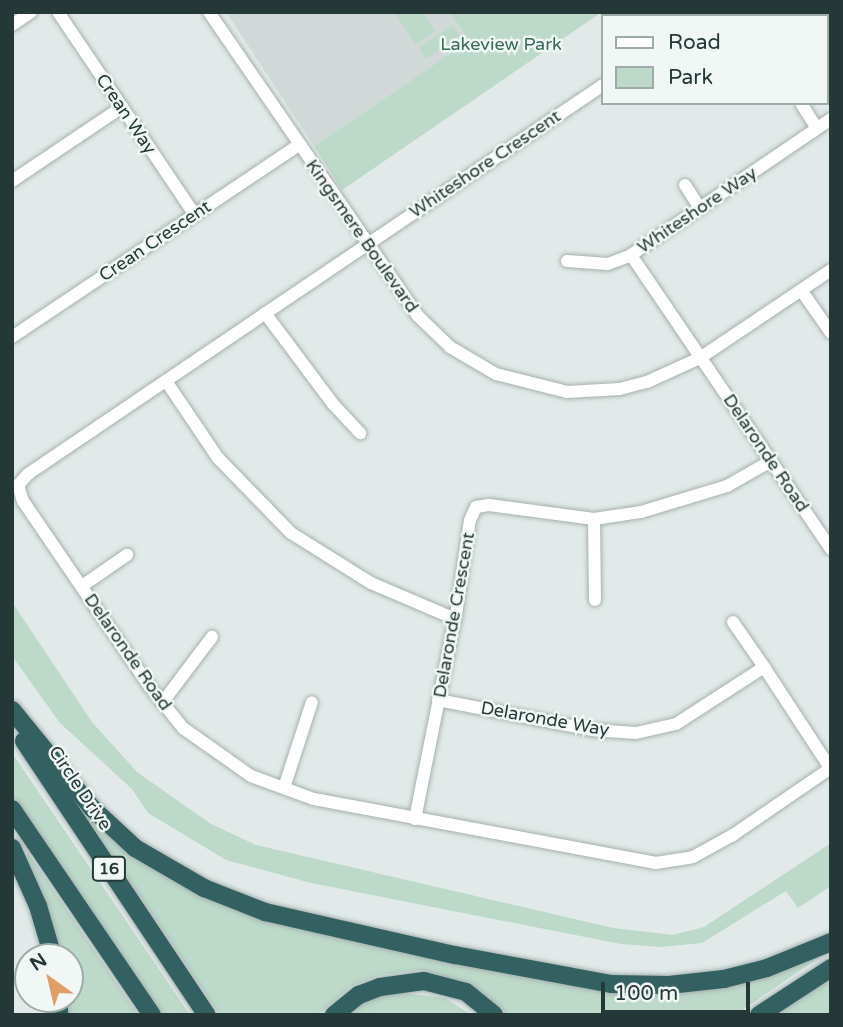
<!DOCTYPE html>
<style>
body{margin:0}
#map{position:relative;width:843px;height:1027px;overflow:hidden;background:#e1eae8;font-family:"Varela Round",sans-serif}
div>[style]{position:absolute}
.built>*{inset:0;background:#d0d9d7}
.green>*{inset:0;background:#bcd9c9}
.roads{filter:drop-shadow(0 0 2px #a5b1af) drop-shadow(0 0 2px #a5b1af)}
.minor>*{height:12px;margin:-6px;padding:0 6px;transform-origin:6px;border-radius:6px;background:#fff}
.highway>*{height:18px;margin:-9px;padding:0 9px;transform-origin:9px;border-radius:9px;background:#336161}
span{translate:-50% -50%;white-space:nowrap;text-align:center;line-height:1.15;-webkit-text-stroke:5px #f1f7f5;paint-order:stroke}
.shield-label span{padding:2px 5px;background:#f1f7f5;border:2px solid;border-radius:5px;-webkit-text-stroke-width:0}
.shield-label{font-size:16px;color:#243937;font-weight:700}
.park-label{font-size:18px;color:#336b53}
.street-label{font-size:18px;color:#243937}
.frame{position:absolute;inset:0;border:14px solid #243937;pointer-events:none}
.legend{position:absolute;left:601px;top:14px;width:228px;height:91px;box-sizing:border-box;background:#f1f7f5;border:2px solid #9faba9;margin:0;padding:9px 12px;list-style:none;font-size:21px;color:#243937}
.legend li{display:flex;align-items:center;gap:14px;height:35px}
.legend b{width:35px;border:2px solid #9faba9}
.north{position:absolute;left:14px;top:943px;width:70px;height:70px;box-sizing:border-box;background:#f1f7f5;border:2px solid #9faba9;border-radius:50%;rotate:326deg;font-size:19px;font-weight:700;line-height:28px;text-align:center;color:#243937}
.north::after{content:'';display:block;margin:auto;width:24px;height:32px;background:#e19d68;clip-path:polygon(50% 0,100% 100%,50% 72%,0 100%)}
.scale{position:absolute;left:601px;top:982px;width:149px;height:32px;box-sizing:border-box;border:4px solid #243937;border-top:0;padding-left:9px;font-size:21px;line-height:24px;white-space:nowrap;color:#243937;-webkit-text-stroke:5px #f1f7f5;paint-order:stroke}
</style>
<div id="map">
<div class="built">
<i style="clip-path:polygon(226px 12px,450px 12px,469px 41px,314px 146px)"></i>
</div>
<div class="green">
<i style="clip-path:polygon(394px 12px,422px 12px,435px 31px,416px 44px)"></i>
<i style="clip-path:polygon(450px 12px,602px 12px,342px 190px,314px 146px,469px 41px)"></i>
<i style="clip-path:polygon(453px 25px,460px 36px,426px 59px,419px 48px)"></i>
<i style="clip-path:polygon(12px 602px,92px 722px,137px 772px,211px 824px,256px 845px,613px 928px,673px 935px,704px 927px,831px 843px,831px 886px,798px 908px,786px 891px,702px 943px,661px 947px,621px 944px,311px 883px,226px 860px,148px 813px,132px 789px,60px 723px,12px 656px)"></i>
<i style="clip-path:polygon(12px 753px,190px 1015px,155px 1015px,12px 800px)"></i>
<i style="clip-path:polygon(82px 811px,134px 856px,225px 907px,277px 923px,601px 989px,820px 957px,735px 1015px,504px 1015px,470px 985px,421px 970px,380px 975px,351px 986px,318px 1015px,220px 1015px)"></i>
<i style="clip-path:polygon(28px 853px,138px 1015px,65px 1015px,64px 999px,70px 999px,70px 957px,60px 957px,25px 857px)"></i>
<i style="clip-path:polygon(831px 976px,831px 1014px,773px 1015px)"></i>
<i style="clip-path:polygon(396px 992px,445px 998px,472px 1015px,344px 1015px,371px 997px)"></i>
</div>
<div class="roads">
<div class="minor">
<i style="left:58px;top:12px;width:245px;rotate:56deg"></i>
<i style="left:209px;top:12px;width:368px;rotate:55.5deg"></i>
<i style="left:417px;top:315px;width:46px;rotate:44.1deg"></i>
<i style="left:450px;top:347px;width:53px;rotate:30.4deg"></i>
<i style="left:496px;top:374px;width:73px;rotate:14.2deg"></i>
<i style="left:567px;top:392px;width:53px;rotate:-3.2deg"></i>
<i style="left:620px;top:389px;width:28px;rotate:-15deg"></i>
<i style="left:647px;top:382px;width:58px;rotate:-24.4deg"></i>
<i style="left:700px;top:358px;width:158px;rotate:-33.9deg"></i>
<i style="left:706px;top:16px;width:6px;rotate:-39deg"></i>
<i style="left:12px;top:25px;width:23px;rotate:-34deg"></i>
<i style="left:603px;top:85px;width:694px;rotate:145.92deg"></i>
<i style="left:28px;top:474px;width:15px;rotate:132deg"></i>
<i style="left:18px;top:485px;width:17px;rotate:73deg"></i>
<i style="left:23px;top:501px;width:225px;rotate:55.7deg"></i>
<i style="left:150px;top:687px;width:53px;rotate:51.2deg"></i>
<i style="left:183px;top:728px;width:83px;rotate:35.2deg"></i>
<i style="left:251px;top:776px;width:67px;rotate:20.1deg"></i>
<i style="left:314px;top:799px;width:348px;rotate:10.6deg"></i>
<i style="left:656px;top:863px;width:37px;rotate:-9deg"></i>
<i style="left:693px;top:857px;width:46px;rotate:-28.8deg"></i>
<i style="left:733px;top:835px;width:119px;rotate:-34.4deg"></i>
<i style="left:802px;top:105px;width:27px;rotate:57deg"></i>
<i style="left:831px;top:119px;width:242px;rotate:145.8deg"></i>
<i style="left:631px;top:255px;width:356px;rotate:55.8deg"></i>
<i style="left:12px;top:181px;width:133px;rotate:-33.9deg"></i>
<i style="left:685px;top:185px;width:27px;rotate:57deg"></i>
<i style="left:567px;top:261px;width:41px;rotate:4.2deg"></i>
<i style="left:608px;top:264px;width:25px;rotate:-21deg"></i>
<i style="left:801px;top:290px;width:52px;rotate:55.1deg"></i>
<i style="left:265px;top:313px;width:114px;rotate:53.2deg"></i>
<i style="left:333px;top:404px;width:40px;rotate:47deg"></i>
<i style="left:12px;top:337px;width:345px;rotate:-33.8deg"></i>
<i style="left:166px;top:381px;width:93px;rotate:56deg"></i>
<i style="left:218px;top:458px;width:105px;rotate:45.8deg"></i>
<i style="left:291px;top:533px;width:94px;rotate:32deg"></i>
<i style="left:371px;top:583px;width:91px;rotate:23.2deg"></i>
<i style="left:594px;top:519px;width:81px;rotate:89.3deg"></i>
<i style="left:82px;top:586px;width:55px;rotate:-34.6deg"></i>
<i style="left:733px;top:622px;width:55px;rotate:55.4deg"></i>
<i style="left:438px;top:700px;width:158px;rotate:11deg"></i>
<i style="left:593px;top:730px;width:43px;rotate:4deg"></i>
<i style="left:636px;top:733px;width:41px;rotate:-12.7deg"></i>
<i style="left:676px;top:724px;width:105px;rotate:-32.9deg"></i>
<i style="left:764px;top:667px;width:121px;rotate:56.8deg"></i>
<i style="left:162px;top:703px;width:83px;rotate:-52.9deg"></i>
<i style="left:284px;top:788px;width:90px;rotate:-72deg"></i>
<i style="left:415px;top:819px;width:215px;rotate:-78.7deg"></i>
<i style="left:457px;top:608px;width:89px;rotate:-81.6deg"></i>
<i style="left:470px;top:520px;width:14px;rotate:-65deg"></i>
<i style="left:476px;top:507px;width:13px;rotate:-9deg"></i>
<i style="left:489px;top:505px;width:106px;rotate:7.6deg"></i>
<i style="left:594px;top:519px;width:48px;rotate:-8.5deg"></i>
<i style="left:641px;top:512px;width:90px;rotate:-16.8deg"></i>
<i style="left:727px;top:486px;width:51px;rotate:-29.6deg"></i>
</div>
<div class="highway">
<i style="left:12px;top:710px;width:127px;rotate:50.8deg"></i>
<i style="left:92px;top:808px;width:59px;rotate:42.9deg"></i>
<i style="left:135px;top:848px;width:80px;rotate:30.1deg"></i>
<i style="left:204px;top:888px;width:66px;rotate:21.5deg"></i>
<i style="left:265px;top:912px;width:195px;rotate:12.8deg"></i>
<i style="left:455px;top:955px;width:159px;rotate:10.5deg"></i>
<i style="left:611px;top:984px;width:58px;rotate:1deg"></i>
<i style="left:669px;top:985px;width:55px;rotate:-6.2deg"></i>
<i style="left:724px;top:979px;width:44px;rotate:-14.3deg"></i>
<i style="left:767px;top:968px;width:69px;rotate:-22.1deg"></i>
<i style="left:24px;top:741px;width:329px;rotate:56.3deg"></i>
<i style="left:12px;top:809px;width:249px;rotate:55.8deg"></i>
<i style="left:12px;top:848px;width:64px;rotate:65.9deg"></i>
<i style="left:38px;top:906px;width:53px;rotate:73.6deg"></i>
<i style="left:59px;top:999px;width:16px;rotate:90deg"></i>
<i style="left:334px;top:1015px;width:32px;rotate:-39deg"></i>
<i style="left:359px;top:995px;width:22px;rotate:-21deg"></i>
<i style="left:380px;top:987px;width:44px;rotate:-7.8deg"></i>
<i style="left:424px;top:981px;width:43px;rotate:14.7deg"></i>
<i style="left:466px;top:992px;width:36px;rotate:39deg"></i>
<i style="left:759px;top:1015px;width:86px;rotate:-33.1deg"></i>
</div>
</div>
<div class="shield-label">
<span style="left:109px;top:869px">16</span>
</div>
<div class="park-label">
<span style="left:501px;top:44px">Lakeview Park</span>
</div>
<div class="street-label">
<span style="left:126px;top:114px;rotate:56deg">Crean Way</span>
<span style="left:485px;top:164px;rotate:-34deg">Whiteshore Crescent</span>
<span style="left:697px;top:210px;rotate:-34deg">Whiteshore Way</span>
<span style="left:362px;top:236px;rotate:55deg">Kingsmere Boulevard</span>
<span style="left:155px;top:241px;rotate:-34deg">Crean Crescent</span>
<span style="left:766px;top:453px;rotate:56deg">Delaronde Road</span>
<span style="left:454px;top:615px;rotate:-80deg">Delaronde Crescent</span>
<span style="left:128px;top:652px;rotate:55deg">Delaronde Road</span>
<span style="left:545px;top:719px;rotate:10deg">Delaronde Way</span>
<span style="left:80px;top:788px;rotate:56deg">Circle Drive</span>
</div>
<div class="frame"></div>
<ul class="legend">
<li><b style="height:9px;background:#fff"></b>Road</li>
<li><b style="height:19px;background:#bcd9c9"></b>Park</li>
</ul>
<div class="north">N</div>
<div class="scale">100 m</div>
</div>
